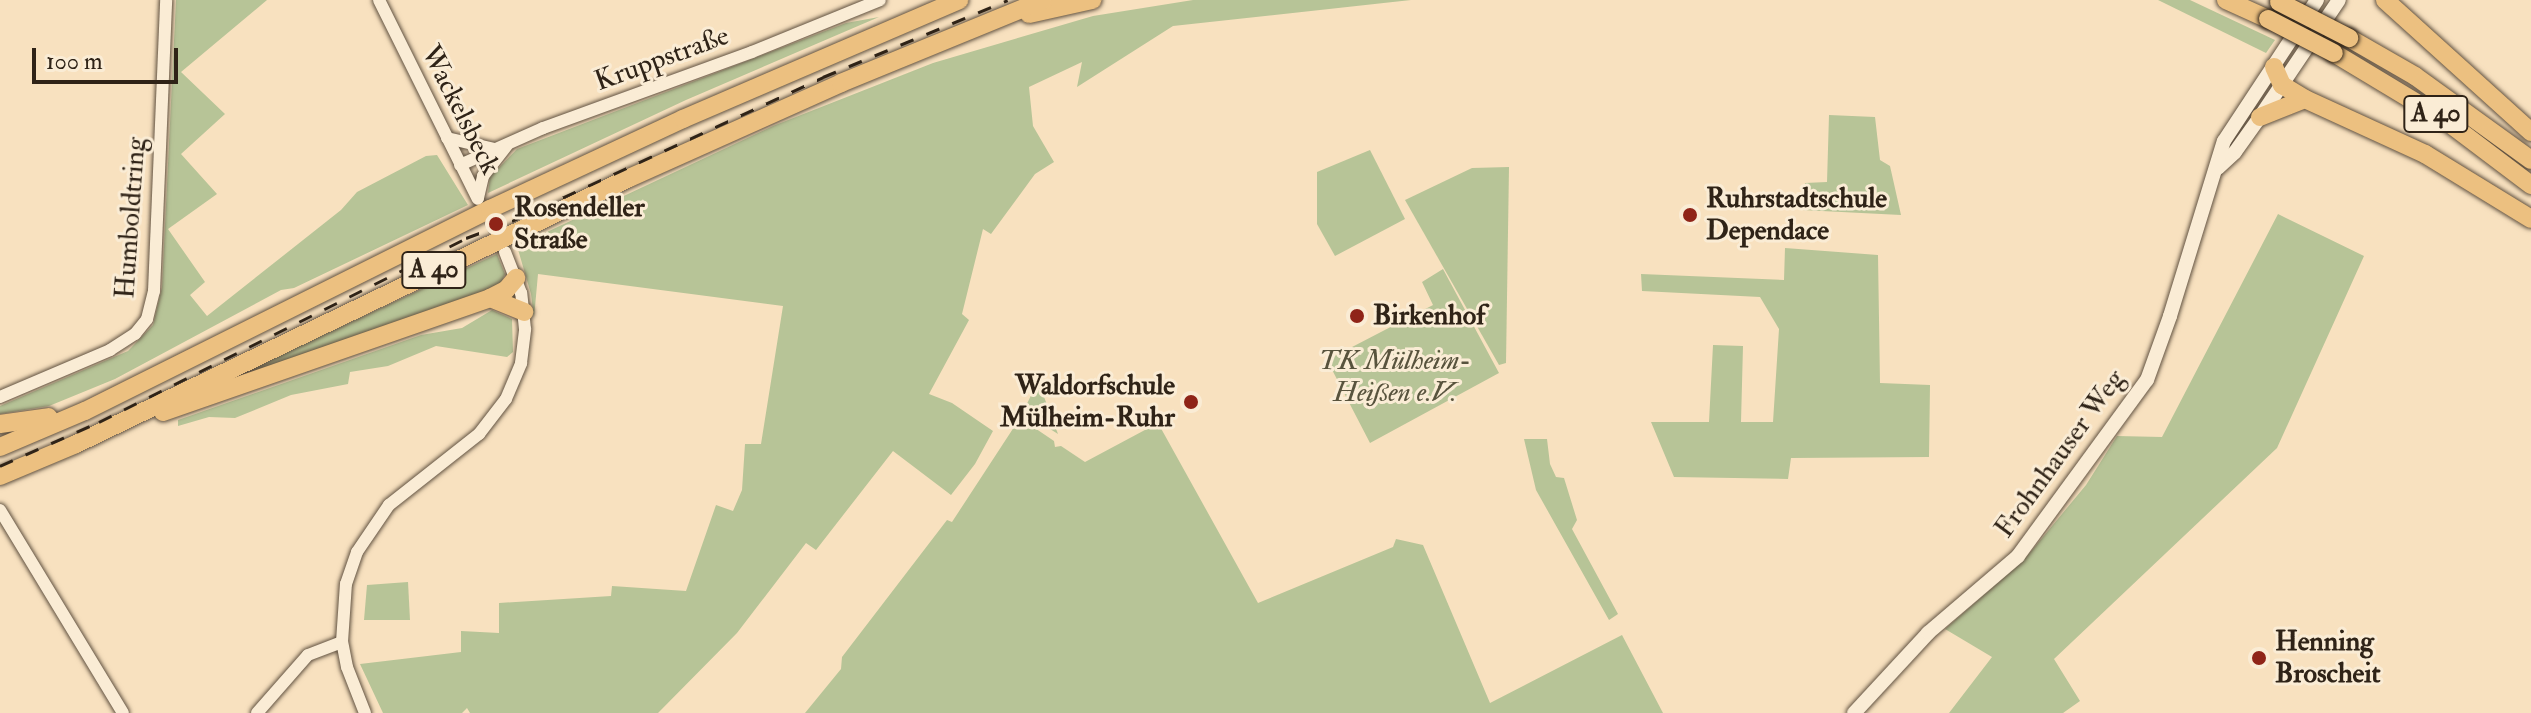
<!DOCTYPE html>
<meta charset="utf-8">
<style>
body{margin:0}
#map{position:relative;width:2531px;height:713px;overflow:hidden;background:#f8e1bf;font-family:"IM FELL Double Pica",serif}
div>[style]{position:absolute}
.green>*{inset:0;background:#b7c497}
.tertiary-tunnel>*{height:12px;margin-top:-6px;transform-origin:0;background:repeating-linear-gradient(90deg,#d0bb9d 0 12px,transparent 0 18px)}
.roads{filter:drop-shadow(0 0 2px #615241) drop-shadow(0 0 2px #615241)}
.tertiary>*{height:12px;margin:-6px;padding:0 6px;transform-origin:6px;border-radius:6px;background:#faecd5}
.secondary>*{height:14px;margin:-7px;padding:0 7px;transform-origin:7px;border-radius:7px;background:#faecd5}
.motorway>*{height:18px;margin:-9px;padding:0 9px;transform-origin:9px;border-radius:9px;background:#ecc080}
.rail>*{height:3px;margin-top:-1.5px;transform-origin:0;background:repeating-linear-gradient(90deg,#2f2317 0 14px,transparent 0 28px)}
.bridges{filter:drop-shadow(0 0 2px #2f2317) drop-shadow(0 0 2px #2f2317)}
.motorway-bridge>*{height:18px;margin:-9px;padding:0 9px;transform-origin:9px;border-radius:9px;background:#ecc080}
.dots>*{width:22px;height:22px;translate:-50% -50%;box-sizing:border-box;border:4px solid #faecd5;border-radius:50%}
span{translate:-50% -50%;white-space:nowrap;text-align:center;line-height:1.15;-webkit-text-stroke:6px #faecd5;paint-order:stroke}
.shield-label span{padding:2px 6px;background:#faecd5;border:2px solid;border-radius:6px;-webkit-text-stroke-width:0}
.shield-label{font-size:26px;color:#2f2317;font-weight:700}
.street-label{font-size:28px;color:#2f2317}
.poi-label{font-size:28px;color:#2f2317;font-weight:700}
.left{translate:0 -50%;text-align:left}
.right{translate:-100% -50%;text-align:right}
.park-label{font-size:28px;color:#58533d;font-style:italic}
.scale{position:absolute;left:32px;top:48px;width:146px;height:36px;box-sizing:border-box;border:4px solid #2f2317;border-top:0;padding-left:10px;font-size:24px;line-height:28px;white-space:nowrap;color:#2f2317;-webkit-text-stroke:6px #faecd5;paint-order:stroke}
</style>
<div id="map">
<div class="green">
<i style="clip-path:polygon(176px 0,267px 0,181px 72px,225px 114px,181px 154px,217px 194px,168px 229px,205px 282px,190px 295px,207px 316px,341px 210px,357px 192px,426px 156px,437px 155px,468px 205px,294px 288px,281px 290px,115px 379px,49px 406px,0 414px,0 406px,128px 351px,153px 325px,162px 287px)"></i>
<i style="clip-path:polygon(1193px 0,1411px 0,1173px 26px,1077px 87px,1082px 62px,1029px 87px,1033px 126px,1054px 162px,1035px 174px,991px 234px,983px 229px,962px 314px,969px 320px,929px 394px,952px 403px,993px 431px,975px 464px,951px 495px,893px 451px,816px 550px,806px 543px,737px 633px,658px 713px,470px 713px,467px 708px,462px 713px,383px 713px,360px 664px,461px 652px,461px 631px,499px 633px,499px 603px,611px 596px,612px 586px,686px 591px,716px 505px,733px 511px,742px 490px,745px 444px,761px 444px,783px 306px,538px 274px,534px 318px,531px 294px,517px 246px,773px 126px,933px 63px,1093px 16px)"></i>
<i style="clip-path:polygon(2158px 0,2190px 0,2275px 40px,2266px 53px)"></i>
<i style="clip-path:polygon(879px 17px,686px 100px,488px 193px,490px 177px,517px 149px,846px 23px)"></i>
<i style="clip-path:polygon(1829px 115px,1875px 117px,1880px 160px,1890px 166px,1901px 215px,1802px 210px,1805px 183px,1827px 182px)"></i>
<i style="clip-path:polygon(1370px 150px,1405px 219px,1335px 256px,1317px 224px,1317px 172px)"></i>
<i style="clip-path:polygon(1509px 167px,1506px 363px,1499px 365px,1405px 200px,1472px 168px)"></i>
<i style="clip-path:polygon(2278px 214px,2364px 256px,2277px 448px,2054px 659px,2080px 701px,2063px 713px,1949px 713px,1992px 657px,1945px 629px,2023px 561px,2086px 485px,2117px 436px,2162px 437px)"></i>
<i style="clip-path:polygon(1785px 248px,1878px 255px,1880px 383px,1930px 385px,1929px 457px,1791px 458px,1788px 479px,1674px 477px,1651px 422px,1709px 422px,1713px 345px,1743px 346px,1741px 422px,1773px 422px,1779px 329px,1760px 297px,1642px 291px,1641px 274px,1784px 280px)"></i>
<i style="clip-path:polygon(497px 254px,505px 274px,499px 288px,216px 385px)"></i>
<i style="clip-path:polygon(1443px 269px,1499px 373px,1370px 443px,1327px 360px,1433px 305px,1422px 282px)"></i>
<i style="clip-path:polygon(492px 310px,512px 319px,513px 352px,507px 357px,436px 346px,388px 366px,350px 372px,348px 384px,291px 395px,235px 418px,209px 417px,178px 426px,178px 420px,421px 335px,462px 328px)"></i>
<i style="clip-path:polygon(1038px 381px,1058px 434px,1023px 412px)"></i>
<i style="clip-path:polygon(1020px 418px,1054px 441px,1055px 447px,1061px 446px,1085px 462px,1158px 423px,1258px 603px,1393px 547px,1396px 539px,1423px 545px,1490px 703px,1622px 635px,1663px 713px,805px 713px,841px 669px,842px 657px,947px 520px,952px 522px)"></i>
<i style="clip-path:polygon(1524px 439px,1547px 439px,1550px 464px,1556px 477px,1564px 478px,1577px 520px,1572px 529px,1618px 614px,1609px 620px,1536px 490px)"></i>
<i style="clip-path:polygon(408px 582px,410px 620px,364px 620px,367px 585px)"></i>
</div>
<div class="tertiary-tunnel">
<i style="left:481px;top:205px;width:46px;rotate:62.9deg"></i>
</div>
<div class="roads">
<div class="tertiary">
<i style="left:379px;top:0;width:222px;rotate:63.6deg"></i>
<i style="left:447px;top:138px;width:48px;rotate:13.2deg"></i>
<i style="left:460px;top:165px;width:91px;rotate:-24deg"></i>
<i style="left:543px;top:128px;width:222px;rotate:-20deg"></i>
<i style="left:752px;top:52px;width:138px;rotate:-22.1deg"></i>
<i style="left:478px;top:198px;width:23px;rotate:-77deg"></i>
<i style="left:483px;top:176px;width:39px;rotate:-52deg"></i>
<i style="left:0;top:397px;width:120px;rotate:-23.1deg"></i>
<i style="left:110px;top:350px;width:30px;rotate:-33deg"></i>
<i style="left:135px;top:334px;width:19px;rotate:-51deg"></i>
<i style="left:147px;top:319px;width:29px;rotate:-76deg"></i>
<i style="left:154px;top:291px;width:291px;rotate:-87.6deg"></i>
<i style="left:0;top:510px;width:237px;rotate:58.8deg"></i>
<i style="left:257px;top:713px;width:77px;rotate:-48.7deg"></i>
<i style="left:308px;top:655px;width:36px;rotate:-21deg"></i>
<i style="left:365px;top:713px;width:49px;rotate:-111.4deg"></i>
<i style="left:347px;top:667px;width:25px;rotate:-101deg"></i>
<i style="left:342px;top:642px;width:58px;rotate:-86.1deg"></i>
<i style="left:346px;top:584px;width:34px;rotate:-71deg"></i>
<i style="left:357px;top:552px;width:57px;rotate:-55.8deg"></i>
<i style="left:389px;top:505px;width:115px;rotate:-38.3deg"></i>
<i style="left:479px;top:434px;width:44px;rotate:-52.4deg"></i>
<i style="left:506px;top:399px;width:39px;rotate:-67deg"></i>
<i style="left:521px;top:363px;width:34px;rotate:-83deg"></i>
<i style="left:525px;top:329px;width:36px;rotate:-96deg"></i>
<i style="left:521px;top:293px;width:44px;rotate:-111.3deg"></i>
</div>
<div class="secondary">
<i style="left:2218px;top:168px;width:23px;rotate:-43deg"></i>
<i style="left:2235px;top:152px;width:43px;rotate:-54.5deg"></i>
<i style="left:2260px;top:117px;width:141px;rotate:-56deg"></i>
<i style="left:1854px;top:713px;width:109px;rotate:-47.2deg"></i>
<i style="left:1928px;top:633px;width:118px;rotate:-40.5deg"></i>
<i style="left:2018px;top:556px;width:218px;rotate:-53.8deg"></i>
<i style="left:2147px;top:380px;width:68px;rotate:-70.2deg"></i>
<i style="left:2170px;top:316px;width:183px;rotate:-72.9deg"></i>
<i style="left:2224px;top:141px;width:169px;rotate:-56.6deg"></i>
</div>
<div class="motorway">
<i style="left:2226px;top:0;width:46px;rotate:24.3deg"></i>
<i style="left:2385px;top:0;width:197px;rotate:42.1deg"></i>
<i style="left:1029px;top:14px;width:65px;rotate:-12.5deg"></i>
<i style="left:2349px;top:38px;width:76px;rotate:29.9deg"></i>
<i style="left:2415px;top:76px;width:143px;rotate:35.9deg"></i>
<i style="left:2334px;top:53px;width:130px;rotate:31.1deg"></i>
<i style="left:2445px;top:120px;width:108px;rotate:37.1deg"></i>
<i style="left:2274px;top:67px;width:20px;rotate:66deg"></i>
<i style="left:2282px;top:85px;width:27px;rotate:31deg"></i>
<i style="left:2305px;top:99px;width:132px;rotate:24.6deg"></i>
<i style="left:2425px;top:154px;width:124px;rotate:31.5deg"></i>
<i style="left:2260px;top:117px;width:48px;rotate:-21.8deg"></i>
<i style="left:490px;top:298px;width:37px;rotate:22deg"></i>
<i style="left:163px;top:412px;width:346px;rotate:-19.2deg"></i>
<i style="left:490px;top:298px;width:18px;rotate:-27deg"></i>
<i style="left:506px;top:290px;width:16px;rotate:-50deg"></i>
<i style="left:0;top:424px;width:49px;rotate:-8.1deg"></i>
<i style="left:0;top:447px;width:92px;rotate:-23deg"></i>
<i style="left:85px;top:411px;width:453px;rotate:-26.5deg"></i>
<i style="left:490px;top:209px;width:213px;rotate:-25deg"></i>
<i style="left:683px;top:119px;width:301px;rotate:-23.3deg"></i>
<i style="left:0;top:476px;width:82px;rotate:-22.8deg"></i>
<i style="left:76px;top:444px;width:614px;rotate:-25.69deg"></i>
<i style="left:629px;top:178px;width:232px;rotate:-24.1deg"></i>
<i style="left:841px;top:83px;width:218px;rotate:-22.3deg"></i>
</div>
</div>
<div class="rail">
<i style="left:0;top:466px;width:108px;rotate:-24deg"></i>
<i style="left:99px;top:422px;width:411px;rotate:-26.6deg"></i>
<i style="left:466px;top:238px;width:49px;rotate:-20.3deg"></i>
<i style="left:512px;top:221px;width:343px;rotate:-24.8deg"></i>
<i style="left:823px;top:77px;width:200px;rotate:-22.6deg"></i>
</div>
<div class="bridges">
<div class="motorway-bridge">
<i style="left:2279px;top:2px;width:79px;rotate:27.2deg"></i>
<i style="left:2268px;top:19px;width:74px;rotate:27.3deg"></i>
</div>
</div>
<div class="dots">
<i style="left:1690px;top:215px;background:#8f2418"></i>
<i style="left:496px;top:224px;background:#8f2418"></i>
<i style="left:1357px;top:316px;background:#8f2418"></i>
<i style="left:1191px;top:402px;background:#8f2418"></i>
<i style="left:2259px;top:658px;background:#8f2418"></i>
</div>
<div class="shield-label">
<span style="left:2436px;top:114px">A 40</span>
<span style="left:434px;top:270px">A 40</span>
</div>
<div class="street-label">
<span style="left:662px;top:59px;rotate:-20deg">Kruppstraße</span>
<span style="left:460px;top:110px;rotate:63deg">Wackelsbeck</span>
<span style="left:131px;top:218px;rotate:-86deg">Humboldtring</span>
<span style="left:2060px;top:454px;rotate:-54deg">Frohnhauser Weg</span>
</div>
<div class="poi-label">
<span class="left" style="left:1706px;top:215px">Ruhrstadtschule<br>Dependace</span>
<span class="left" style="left:514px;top:224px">Rosendeller<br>Straße</span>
<span class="left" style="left:1373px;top:316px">Birkenhof</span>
<span class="right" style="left:1175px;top:402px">Waldorfschule<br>Mülheim-Ruhr</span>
<span class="left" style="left:2275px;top:658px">Henning<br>Broscheit</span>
</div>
<div class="park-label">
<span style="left:1395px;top:377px">TK Mülheim-<br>Heißen e.V.</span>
</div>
<div class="scale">100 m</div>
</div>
